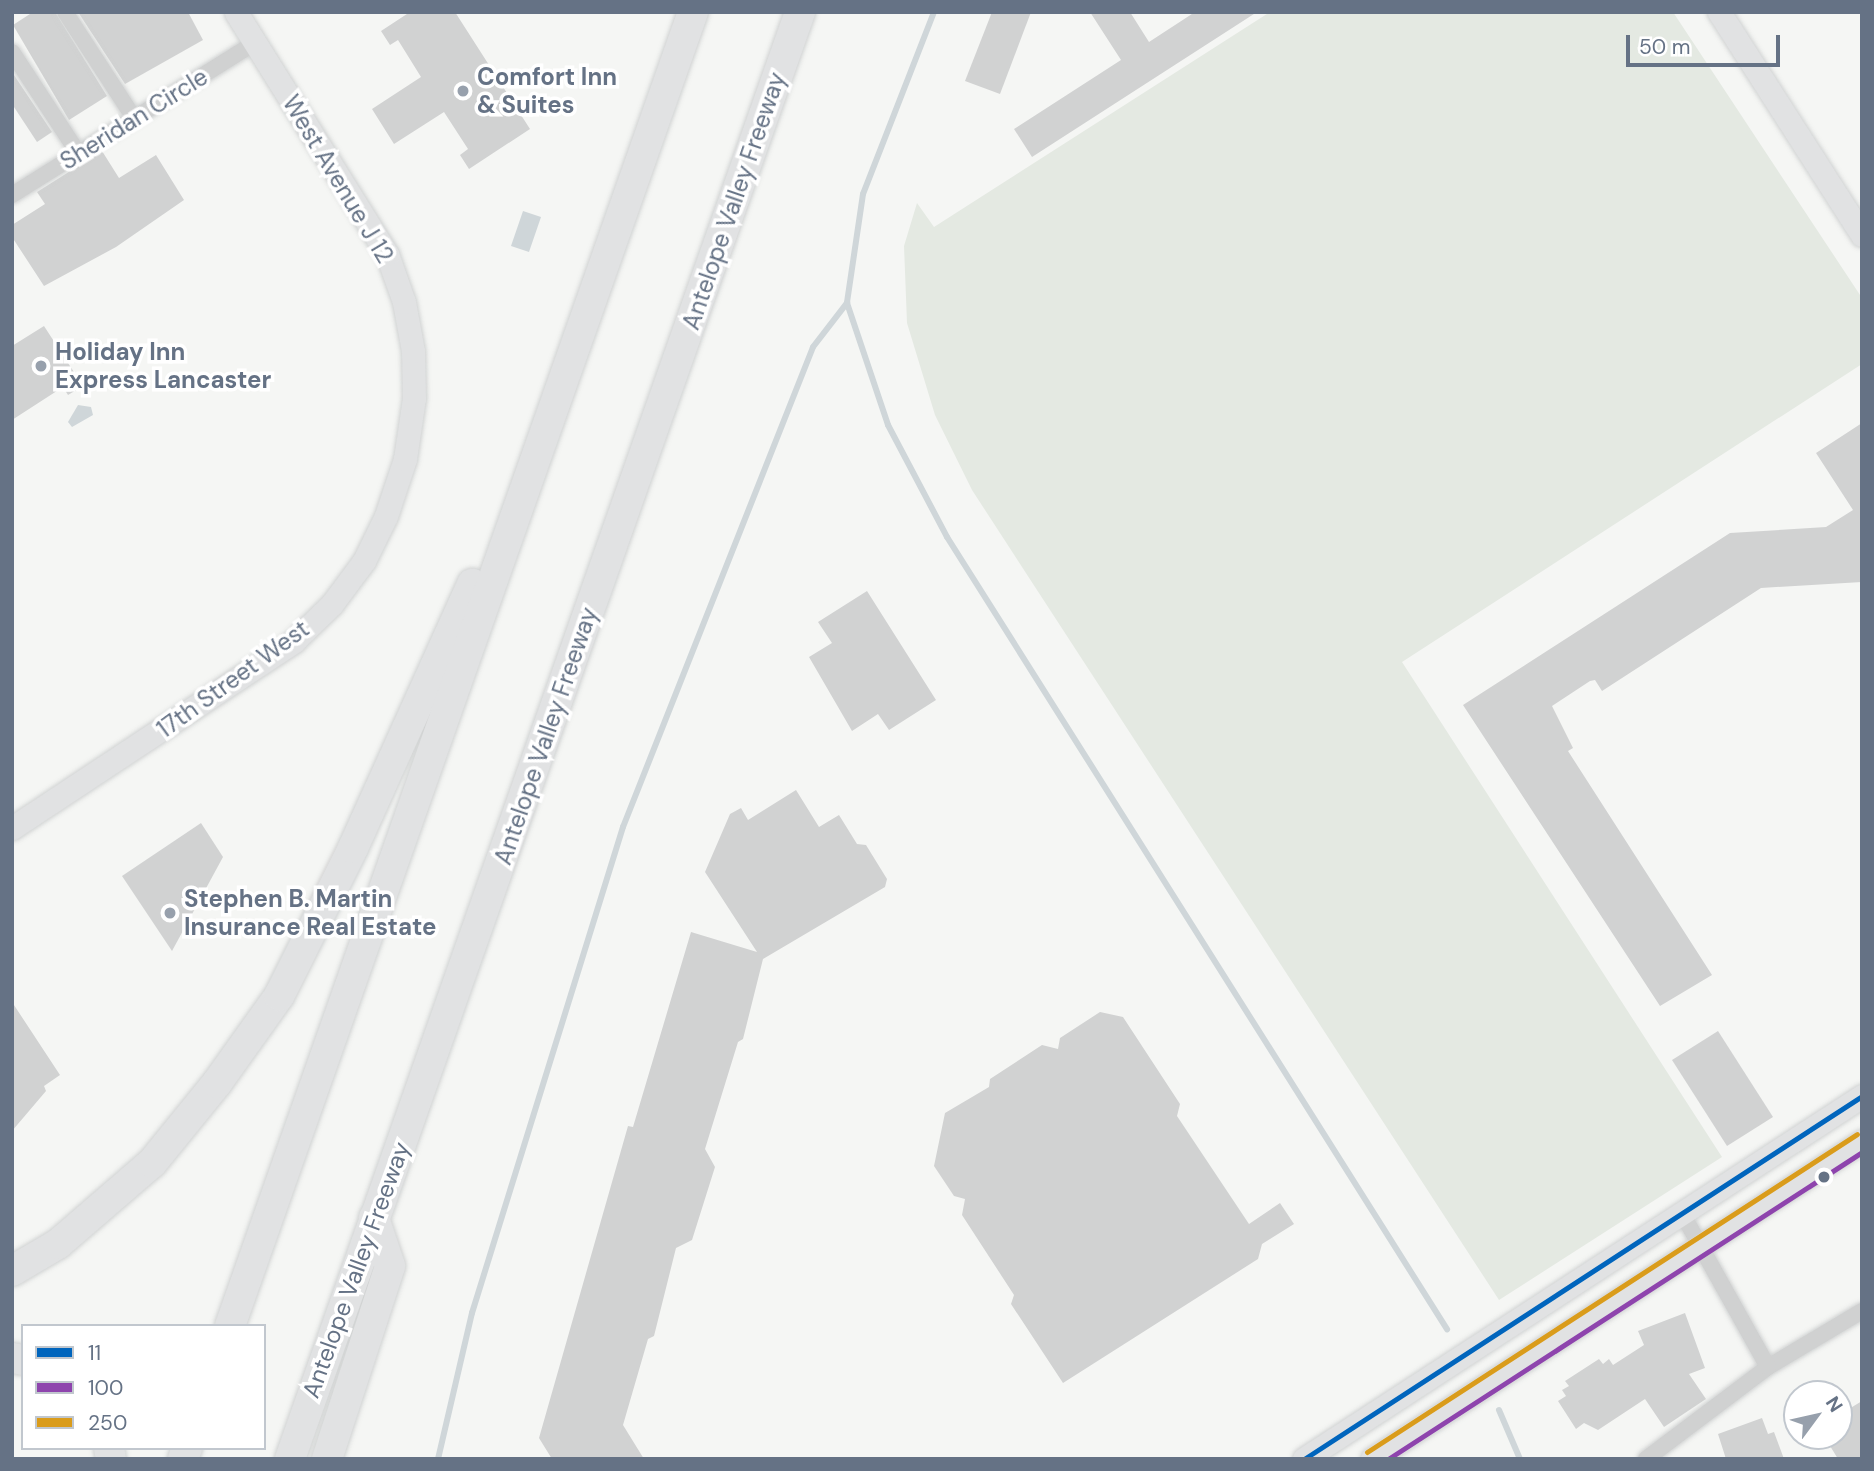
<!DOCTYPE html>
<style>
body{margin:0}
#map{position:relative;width:1874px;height:1471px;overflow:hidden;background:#f5f6f4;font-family:"DM Sans",sans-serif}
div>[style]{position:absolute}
.green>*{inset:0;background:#e4e9e2}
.water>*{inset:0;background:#cfd6d9}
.stream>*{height:6px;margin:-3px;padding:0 3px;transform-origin:3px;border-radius:3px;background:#cfd6d9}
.building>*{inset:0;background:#d1d2d2}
.roads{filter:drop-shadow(0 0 2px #d1d3d3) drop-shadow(0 0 2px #d1d3d3)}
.street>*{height:16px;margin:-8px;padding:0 8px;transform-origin:8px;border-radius:8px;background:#d0d1d1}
.secondary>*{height:23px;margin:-11.5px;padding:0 11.5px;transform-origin:11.5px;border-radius:11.5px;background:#e1e2e3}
.highway>*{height:30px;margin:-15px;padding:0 15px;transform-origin:15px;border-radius:15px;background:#e1e2e3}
.bus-1>*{height:5px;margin:-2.5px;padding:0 2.5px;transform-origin:2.5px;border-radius:2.5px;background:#0065bd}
.bus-2>*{height:5px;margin:-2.5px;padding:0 2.5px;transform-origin:2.5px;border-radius:2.5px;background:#8e44ad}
.bus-3>*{height:5px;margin:-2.5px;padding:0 2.5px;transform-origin:2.5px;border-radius:2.5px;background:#da9c1b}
.dots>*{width:19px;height:19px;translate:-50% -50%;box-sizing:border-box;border:4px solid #fff;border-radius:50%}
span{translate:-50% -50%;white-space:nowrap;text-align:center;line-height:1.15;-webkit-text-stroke:7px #fff;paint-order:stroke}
.poi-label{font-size:24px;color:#657285;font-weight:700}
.left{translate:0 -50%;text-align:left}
.street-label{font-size:24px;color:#657285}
.frame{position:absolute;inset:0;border:14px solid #657285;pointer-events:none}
.legend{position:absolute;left:21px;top:1324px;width:245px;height:126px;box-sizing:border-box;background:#fff;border:2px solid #c1c7ce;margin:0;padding:9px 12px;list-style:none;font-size:21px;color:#657285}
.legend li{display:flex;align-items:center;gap:14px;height:35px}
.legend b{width:35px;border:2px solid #c1c7ce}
.north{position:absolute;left:1783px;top:1380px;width:70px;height:70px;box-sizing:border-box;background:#fff;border:2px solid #c1c7ce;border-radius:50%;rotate:57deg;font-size:19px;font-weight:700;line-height:28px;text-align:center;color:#657285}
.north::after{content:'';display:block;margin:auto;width:24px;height:32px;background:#97a0ac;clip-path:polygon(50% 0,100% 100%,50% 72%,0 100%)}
.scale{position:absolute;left:1626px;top:35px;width:154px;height:32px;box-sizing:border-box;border:4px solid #657285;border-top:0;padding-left:9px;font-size:21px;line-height:24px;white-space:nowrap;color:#657285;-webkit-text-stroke:5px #fff;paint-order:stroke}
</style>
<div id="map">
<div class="green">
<i style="clip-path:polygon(1270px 12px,1673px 12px,1862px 298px,1862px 364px,1402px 662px,1722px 1157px,1499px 1300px,972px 490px,935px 415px,907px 323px,904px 246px,917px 203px,934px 227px)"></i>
</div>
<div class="water">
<i style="clip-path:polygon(523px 211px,541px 217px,529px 252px,511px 246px)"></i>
<i style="clip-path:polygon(78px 405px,91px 407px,93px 415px,72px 427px,68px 422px)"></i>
</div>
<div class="stream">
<i style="left:934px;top:12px;width:195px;rotate:111.3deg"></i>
<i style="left:863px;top:194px;width:110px;rotate:98.4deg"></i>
<i style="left:847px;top:303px;width:129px;rotate:71.4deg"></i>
<i style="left:888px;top:425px;width:127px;rotate:62.2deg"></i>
<i style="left:947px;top:537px;width:937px;rotate:57.74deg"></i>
<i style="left:1499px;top:1410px;width:53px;rotate:66.8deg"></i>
<i style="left:438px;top:1459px;width:150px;rotate:-76.9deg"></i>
<i style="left:472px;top:1313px;width:509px;rotate:-72.74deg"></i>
<i style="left:623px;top:827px;width:516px;rotate:-68.4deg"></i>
<i style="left:813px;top:347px;width:56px;rotate:-52.3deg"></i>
</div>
<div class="building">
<i style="clip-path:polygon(33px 12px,55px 12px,107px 96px,69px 120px,13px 25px)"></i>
<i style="clip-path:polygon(78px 12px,188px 12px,203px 40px,125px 84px)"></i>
<i style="clip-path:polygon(410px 12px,455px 12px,530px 129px,469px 169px,460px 155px,468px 149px,444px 112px,394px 144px,372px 109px,421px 77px,398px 40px,390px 45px,381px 31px)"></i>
<i style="clip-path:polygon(992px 12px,1031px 12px,1000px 94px,965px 81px)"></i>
<i style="clip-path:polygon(1090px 12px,1130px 12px,1149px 42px,1195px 12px,1257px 12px,1032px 157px,1014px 129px,1121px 60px)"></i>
<i style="clip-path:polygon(14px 75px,52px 132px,37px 142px,12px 104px)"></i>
<i style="clip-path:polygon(102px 151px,119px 178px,156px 155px,184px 200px,116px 247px,44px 286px,12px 237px,12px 225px,45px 204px,37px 192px)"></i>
<i style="clip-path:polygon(44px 326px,83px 386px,68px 395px,63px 387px,12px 420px,12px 346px)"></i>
<i style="clip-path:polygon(1862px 423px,1862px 582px,1761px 588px,1602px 691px,1595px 680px,1590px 681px,1552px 706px,1573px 748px,1568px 751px,1712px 975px,1660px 1006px,1463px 705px,1730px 533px,1826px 527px,1853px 510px,1816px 453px)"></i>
<i style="clip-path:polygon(867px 591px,936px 700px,889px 730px,878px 714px,852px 731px,809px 657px,832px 643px,818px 622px)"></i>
<i style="clip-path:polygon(796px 790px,819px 827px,839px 815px,857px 844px,866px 845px,887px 879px,885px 887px,763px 959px,743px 1039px,738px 1042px,705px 1149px,715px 1167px,692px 1240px,676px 1248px,654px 1336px,648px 1339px,623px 1425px,644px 1459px,552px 1459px,539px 1438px,628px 1126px,633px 1127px,691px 932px,757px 952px,705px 872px,730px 814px,741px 808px,748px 820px)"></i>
<i style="clip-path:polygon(201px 823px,223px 857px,172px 951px,122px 876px)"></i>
<i style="clip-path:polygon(12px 1002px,60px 1075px,44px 1086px,46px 1091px,12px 1131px)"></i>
<i style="clip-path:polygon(1100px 1012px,1123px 1017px,1180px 1104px,1177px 1116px,1249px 1224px,1280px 1203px,1294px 1224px,1262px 1244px,1258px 1259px,1063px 1383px,1011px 1304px,1014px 1295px,962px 1215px,965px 1199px,954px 1196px,934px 1166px,945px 1113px,989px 1087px,990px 1079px,1042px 1045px,1058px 1049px,1060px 1038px)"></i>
<i style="clip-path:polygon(1718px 1031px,1773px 1117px,1727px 1146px,1672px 1060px)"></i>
<i style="clip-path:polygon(1685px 1313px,1705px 1368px,1689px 1374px,1706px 1399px,1664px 1427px,1645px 1399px,1598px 1430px,1584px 1423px,1576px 1429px,1558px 1401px,1566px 1396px,1562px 1390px,1569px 1386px,1565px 1381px,1599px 1359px,1603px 1364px,1609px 1359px,1613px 1365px,1644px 1345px,1638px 1331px)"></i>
<i style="clip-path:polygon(1862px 1401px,1862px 1459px,1838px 1459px,1824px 1436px,1839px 1436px,1839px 1415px)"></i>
<i style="clip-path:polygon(1762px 1418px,1768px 1434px,1774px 1432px,1784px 1459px,1726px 1459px,1718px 1434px)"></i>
</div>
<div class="roads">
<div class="street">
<i style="left:65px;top:12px;width:126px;rotate:56.9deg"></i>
<i style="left:12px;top:52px;width:121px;rotate:56.8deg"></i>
<i style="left:12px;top:195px;width:288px;rotate:-32.1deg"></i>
<i style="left:1768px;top:1367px;width:109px;rotate:-30.8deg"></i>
<i style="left:1646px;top:1459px;width:153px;rotate:-37deg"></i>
<i style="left:1768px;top:1367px;width:174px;rotate:-119.2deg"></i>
</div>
<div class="secondary">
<i style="left:1719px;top:12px;width:265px;rotate:57.3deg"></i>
<i style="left:12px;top:828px;width:338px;rotate:-33.5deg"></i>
<i style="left:294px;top:641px;width:53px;rotate:-44.2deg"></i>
<i style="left:332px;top:604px;width:54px;rotate:-53.3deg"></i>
<i style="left:364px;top:561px;width:50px;rotate:-63.9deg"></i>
<i style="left:386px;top:516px;width:60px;rotate:-71.6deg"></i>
<i style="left:405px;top:459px;width:62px;rotate:-81.6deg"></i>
<i style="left:414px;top:398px;width:47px;rotate:-91.2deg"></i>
<i style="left:413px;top:351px;width:50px;rotate:-100.4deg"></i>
<i style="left:404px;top:302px;width:51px;rotate:-109.5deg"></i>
<i style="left:387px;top:254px;width:285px;rotate:-122deg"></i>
<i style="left:1304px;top:1459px;width:666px;rotate:-33.05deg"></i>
<i style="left:1372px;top:1459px;width:584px;rotate:-32.98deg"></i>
</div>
<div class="highway">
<i style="left:12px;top:1271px;width:53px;rotate:-30.4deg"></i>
<i style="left:58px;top:1244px;width:124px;rotate:-40.8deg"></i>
<i style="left:152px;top:1163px;width:103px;rotate:-50.9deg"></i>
<i style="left:217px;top:1083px;width:107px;rotate:-54.5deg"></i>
<i style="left:279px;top:996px;width:165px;rotate:-63.4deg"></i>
<i style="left:353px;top:848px;width:290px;rotate:-65.7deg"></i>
<i style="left:230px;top:1326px;width:1393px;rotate:-70.59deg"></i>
<i style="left:12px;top:1358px;width:11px;rotate:10deg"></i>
<i style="left:109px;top:1448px;width:11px;rotate:80deg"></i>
<i style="left:183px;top:1459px;width:12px;rotate:-70deg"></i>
<i style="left:290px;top:1459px;width:1534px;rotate:-70.58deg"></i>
<i style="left:327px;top:1459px;width:203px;rotate:-71.9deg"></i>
<i style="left:390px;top:1266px;width:51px;rotate:-108.4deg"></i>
</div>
</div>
<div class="bus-1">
<i style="left:1304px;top:1459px;width:666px;rotate:-33.05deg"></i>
</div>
<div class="bus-2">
<i style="left:1388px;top:1459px;width:565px;rotate:-32.93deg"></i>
</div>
<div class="bus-3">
<i style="left:1367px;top:1452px;width:584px;rotate:-32.98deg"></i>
</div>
<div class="dots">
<i style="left:463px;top:91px;background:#97a0ac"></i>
<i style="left:41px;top:366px;background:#97a0ac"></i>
<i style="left:170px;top:913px;background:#97a0ac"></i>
<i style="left:1824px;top:1177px;background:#657285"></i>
</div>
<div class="poi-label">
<span class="left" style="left:477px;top:91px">Comfort Inn<br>&amp; Suites</span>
<span class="left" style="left:55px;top:366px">Holiday Inn<br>Express Lancaster</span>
<span class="left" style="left:184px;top:913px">Stephen B. Martin<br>Insurance Real Estate</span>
</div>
<div class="street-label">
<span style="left:134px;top:119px;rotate:-32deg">Sheridan Circle</span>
<span style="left:338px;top:179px;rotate:59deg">West Avenue J 12</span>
<span style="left:734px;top:201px;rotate:-71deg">Antelope Valley Freeway</span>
<span style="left:233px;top:679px;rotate:-36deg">17th Street West</span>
<span style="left:546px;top:736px;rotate:-71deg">Antelope Valley Freeway</span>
<span style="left:356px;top:1270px;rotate:-70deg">Antelope Valley Freeway</span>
</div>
<div class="frame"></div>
<ul class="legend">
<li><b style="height:9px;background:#0065bd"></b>11</li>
<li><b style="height:9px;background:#8e44ad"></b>100</li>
<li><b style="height:9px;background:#da9c1b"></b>250</li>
</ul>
<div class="north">N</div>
<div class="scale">50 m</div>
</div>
